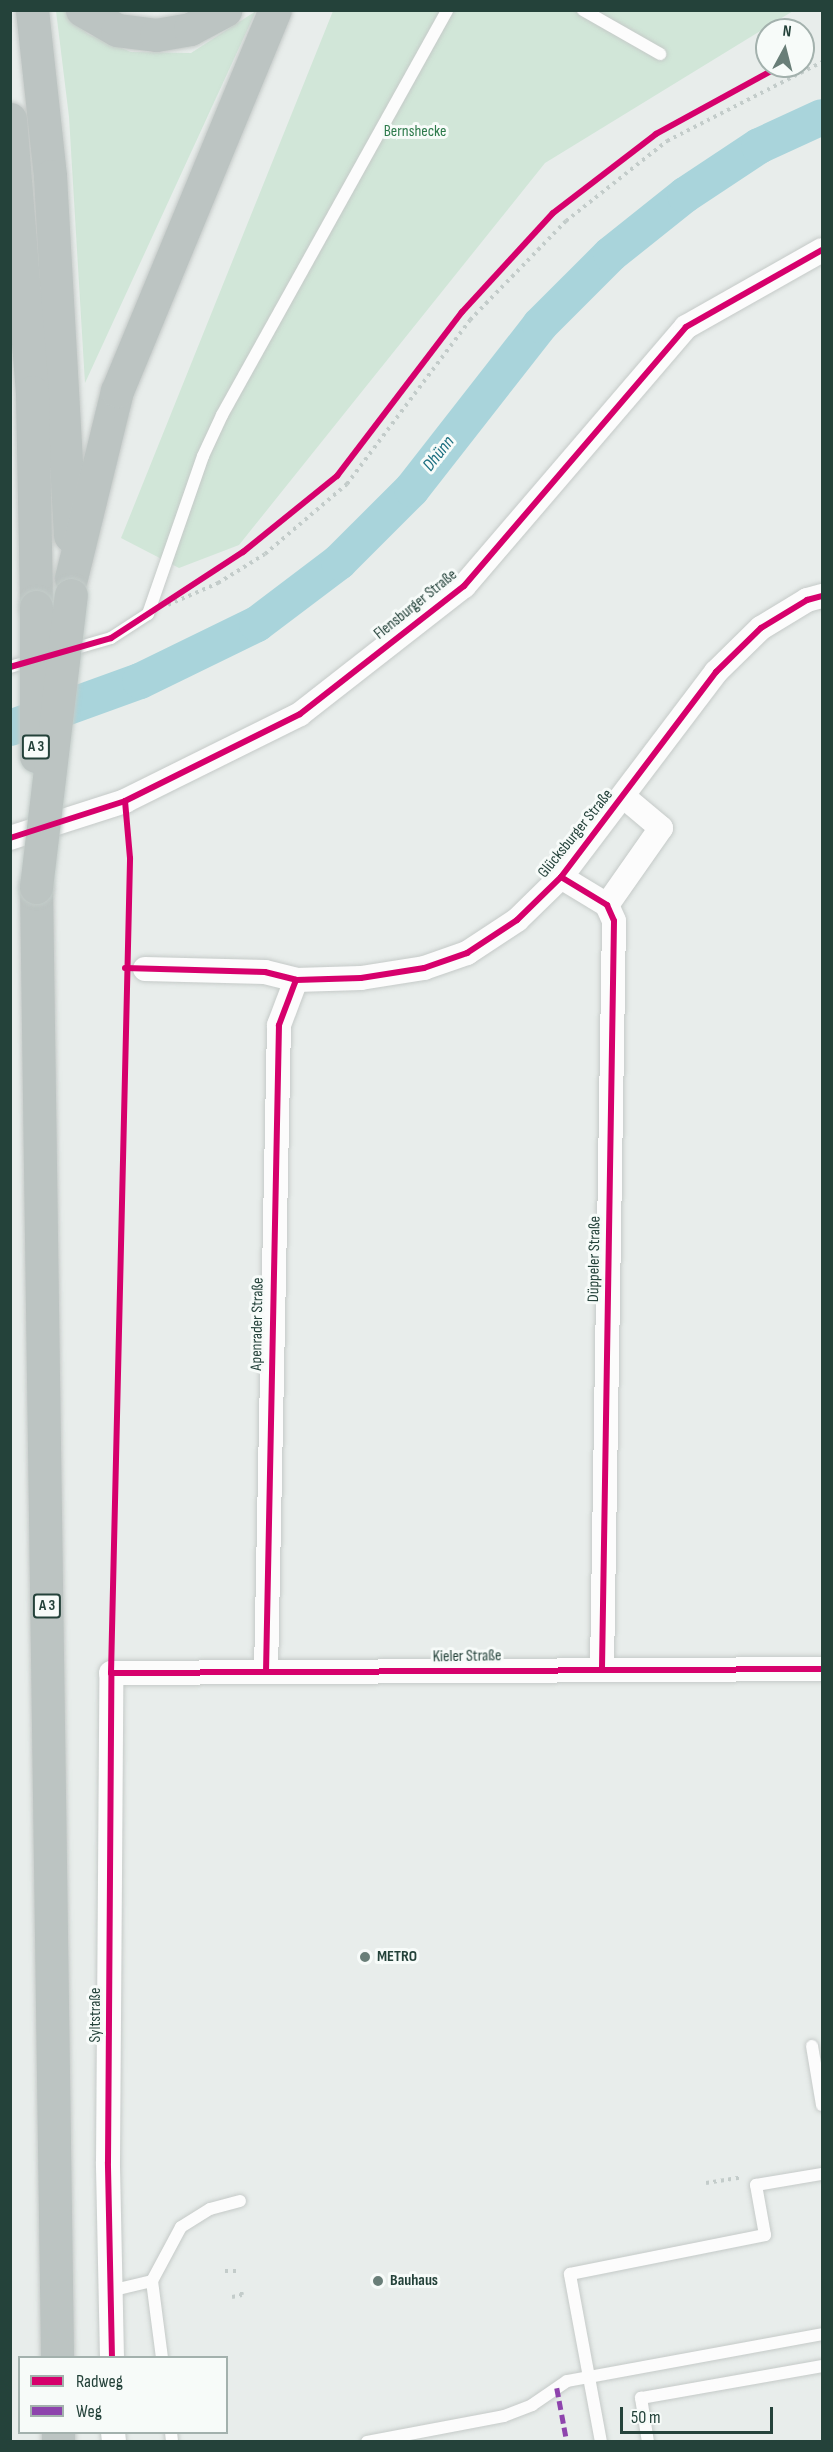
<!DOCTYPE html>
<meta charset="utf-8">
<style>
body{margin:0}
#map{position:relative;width:833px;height:2452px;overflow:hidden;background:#e8edeb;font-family:"Sofia Sans Condensed",sans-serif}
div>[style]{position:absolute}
.green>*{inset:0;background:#d1e6d8}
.river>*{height:36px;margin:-18px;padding:0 18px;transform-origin:18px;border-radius:18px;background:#a9d4db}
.path>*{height:4px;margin-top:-2px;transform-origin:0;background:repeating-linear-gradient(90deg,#c3ccca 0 3px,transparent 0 7.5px)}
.roads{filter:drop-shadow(0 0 2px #c5cac8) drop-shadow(0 0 2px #c5cac8)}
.lane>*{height:12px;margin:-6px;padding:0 6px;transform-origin:6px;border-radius:6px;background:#fcfcfc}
.street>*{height:24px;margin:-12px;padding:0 12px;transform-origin:12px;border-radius:12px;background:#fcfcfc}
.highway>*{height:33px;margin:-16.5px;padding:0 16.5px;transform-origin:16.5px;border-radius:16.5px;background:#bcc4c2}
.bridges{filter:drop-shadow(0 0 2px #c3ccc9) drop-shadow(0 0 2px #c3ccc9)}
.highway-bridge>*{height:33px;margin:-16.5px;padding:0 16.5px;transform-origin:16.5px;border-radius:16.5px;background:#bcc4c2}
.quiet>*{height:4.5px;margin-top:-2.25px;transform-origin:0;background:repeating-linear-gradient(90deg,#8e44ad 0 9px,transparent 0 13.5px)}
.cycleway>*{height:6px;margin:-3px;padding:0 3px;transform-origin:3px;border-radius:3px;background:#d6006c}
.dots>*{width:16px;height:16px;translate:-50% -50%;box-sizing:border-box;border:3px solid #f7fbf9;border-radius:50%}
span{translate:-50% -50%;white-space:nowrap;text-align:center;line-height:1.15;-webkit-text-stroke:6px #f7fbf9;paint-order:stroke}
.shield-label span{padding:2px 4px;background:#f7fbf9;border:2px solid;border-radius:4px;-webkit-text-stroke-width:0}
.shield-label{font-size:15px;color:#24423a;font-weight:700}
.park-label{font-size:16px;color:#2d7a4b}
.street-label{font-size:16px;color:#24423a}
.poi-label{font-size:16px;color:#24423a;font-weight:700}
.left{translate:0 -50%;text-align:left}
.water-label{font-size:18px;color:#1c6f80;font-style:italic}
.frame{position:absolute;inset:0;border:12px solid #24423a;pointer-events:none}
.legend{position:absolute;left:18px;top:2356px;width:210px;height:78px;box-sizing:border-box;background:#f7fbf9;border:2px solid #a3b1ad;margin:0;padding:8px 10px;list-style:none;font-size:18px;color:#24423a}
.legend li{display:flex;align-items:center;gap:12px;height:30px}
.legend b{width:30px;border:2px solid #a3b1ad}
.north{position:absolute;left:755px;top:18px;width:60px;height:60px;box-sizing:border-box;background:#f7fbf9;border:2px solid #a3b1ad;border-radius:50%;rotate:7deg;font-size:16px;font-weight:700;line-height:24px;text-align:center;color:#24423a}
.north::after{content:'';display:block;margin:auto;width:21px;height:27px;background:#697e78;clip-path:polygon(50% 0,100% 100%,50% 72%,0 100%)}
.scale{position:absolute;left:620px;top:2407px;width:153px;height:27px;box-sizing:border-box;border:3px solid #24423a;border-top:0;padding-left:8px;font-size:18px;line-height:21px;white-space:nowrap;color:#24423a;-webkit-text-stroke:4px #f7fbf9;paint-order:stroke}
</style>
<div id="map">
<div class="green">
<i style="clip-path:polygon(56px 11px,65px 11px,88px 34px,131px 52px,191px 53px,256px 11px,85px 383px,69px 117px)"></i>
<i style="clip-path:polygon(333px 11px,793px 11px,545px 163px,239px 545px,179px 568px,121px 538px)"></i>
</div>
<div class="river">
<i style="left:10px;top:728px;width:138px;rotate:-19.9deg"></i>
<i style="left:140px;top:681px;width:130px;rotate:-26deg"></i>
<i style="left:257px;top:624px;width:103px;rotate:-37.1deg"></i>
<i style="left:339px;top:562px;width:103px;rotate:-45deg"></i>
<i style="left:412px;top:489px;width:208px;rotate:-52deg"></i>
<i style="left:540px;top:325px;width:100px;rotate:-45deg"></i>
<i style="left:611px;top:254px;width:95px;rotate:-38.6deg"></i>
<i style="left:685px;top:195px;width:89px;rotate:-33.5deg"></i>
<i style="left:759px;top:146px;width:69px;rotate:-24.7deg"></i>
</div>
<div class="path">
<i style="left:168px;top:605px;width:55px;rotate:-23.7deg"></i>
<i style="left:218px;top:583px;width:55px;rotate:-31.7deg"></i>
<i style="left:265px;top:554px;width:108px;rotate:-40.5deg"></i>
<i style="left:347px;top:484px;width:205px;rotate:-53.1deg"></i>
<i style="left:470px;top:320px;width:138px;rotate:-45.9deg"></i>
<i style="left:566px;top:221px;width:129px;rotate:-38.4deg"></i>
<i style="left:667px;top:141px;width:174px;rotate:-27deg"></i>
<i style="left:706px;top:2183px;width:37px;rotate:-9deg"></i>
<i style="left:225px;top:2271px;width:12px"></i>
<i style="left:232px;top:2297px;width:10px;rotate:-11deg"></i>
<i style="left:242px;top:2295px;width:4px;rotate:-104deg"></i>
</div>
<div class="roads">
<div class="lane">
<i style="left:583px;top:10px;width:89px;rotate:29.7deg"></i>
<i style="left:66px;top:651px;width:47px;rotate:-16.1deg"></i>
<i style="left:111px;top:638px;width:44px;rotate:-33deg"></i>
<i style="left:148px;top:614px;width:167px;rotate:-70.8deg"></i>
<i style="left:203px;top:456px;width:45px;rotate:-65.1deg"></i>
<i style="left:222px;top:415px;width:463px;rotate:-60.9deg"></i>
<i style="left:10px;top:667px;width:26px;rotate:-16deg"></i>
<i style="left:812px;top:2046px;width:60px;rotate:80.4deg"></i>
<i style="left:152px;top:2281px;width:61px;rotate:-61.8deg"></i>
<i style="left:181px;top:2227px;width:34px;rotate:-32deg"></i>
<i style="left:210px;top:2209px;width:31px;rotate:-15deg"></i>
<i style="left:110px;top:2291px;width:43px;rotate:-13.4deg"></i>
<i style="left:152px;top:2281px;width:78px;rotate:82.6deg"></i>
<i style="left:171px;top:2432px;width:10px;rotate:84deg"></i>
<i style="left:367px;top:2442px;width:139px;rotate:-10.7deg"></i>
<i style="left:504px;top:2416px;width:30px;rotate:-21deg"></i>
<i style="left:532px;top:2405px;width:42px;rotate:-34.4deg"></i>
<i style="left:567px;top:2381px;width:259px;rotate:-10.4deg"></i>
<i style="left:601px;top:2442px;width:171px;rotate:-100.5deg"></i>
<i style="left:570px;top:2274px;width:199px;rotate:-11.3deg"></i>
<i style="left:765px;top:2235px;width:51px;rotate:-100.2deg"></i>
<i style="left:756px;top:2185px;width:67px;rotate:-9.5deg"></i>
<i style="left:648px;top:2442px;width:45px;rotate:-99deg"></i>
<i style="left:641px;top:2398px;width:184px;rotate:-10deg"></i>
</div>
<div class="street">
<i style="left:10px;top:838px;width:121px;rotate:-17.8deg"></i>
<i style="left:125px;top:801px;width:195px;rotate:-26.4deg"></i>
<i style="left:300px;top:714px;width:208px;rotate:-38deg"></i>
<i style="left:464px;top:586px;width:341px;rotate:-49.4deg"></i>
<i style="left:686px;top:327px;width:156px;rotate:-29.5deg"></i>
<i style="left:561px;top:877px;width:54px;rotate:31.3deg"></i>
<i style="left:607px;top:905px;width:17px;rotate:66deg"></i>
<i style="left:614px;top:921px;width:748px;rotate:90.92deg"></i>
<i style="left:607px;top:905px;width:94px;rotate:-55deg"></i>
<i style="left:661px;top:828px;width:48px;rotate:-140deg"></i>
<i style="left:145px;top:969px;width:120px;rotate:1.4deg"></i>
<i style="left:265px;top:972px;width:32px;rotate:14deg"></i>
<i style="left:296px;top:980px;width:65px;rotate:-1.8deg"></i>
<i style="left:361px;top:978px;width:64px;rotate:-9deg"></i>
<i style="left:424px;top:968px;width:46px;rotate:-19.2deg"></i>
<i style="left:467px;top:953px;width:60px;rotate:-33.4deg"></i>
<i style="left:517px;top:920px;width:62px;rotate:-44.3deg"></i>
<i style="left:561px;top:877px;width:257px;rotate:-52.9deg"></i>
<i style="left:716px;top:672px;width:63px;rotate:-44.4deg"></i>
<i style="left:761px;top:628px;width:54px;rotate:-31.3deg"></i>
<i style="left:807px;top:600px;width:16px;rotate:-15deg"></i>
<i style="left:266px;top:1672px;width:647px;rotate:-88.85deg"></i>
<i style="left:279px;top:1025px;width:48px;rotate:-69.3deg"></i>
<i style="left:112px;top:2358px;width:196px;rotate:-91.2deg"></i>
<i style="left:108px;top:2162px;width:489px;rotate:-89.6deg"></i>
<i style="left:111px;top:1673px;width:711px;rotate:-0.32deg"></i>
<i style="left:113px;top:2432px;width:10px;rotate:84deg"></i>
</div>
<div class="highway">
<i style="left:32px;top:10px;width:167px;rotate:83.8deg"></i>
<i style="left:50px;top:176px;width:360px;rotate:86.8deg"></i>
<i style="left:82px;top:10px;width:40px;rotate:29.7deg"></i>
<i style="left:117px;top:30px;width:39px;rotate:7deg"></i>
<i style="left:156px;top:35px;width:35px;rotate:-10deg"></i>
<i style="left:190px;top:29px;width:40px;rotate:-28deg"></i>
<i style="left:10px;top:119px;width:274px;rotate:85.4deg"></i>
<i style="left:32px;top:392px;width:215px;rotate:88.9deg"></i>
<i style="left:71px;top:578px;width:193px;rotate:-76.2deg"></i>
<i style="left:117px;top:391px;width:412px;rotate:-67.5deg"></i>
<i style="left:36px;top:887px;width:1471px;rotate:89.18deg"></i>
<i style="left:58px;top:2432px;width:10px;rotate:90deg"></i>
</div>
</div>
<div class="bridges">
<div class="highway-bridge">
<i style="left:36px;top:607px;width:149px;rotate:90deg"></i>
<i style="left:36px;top:887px;width:294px;rotate:-83.2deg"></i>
</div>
</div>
<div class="quiet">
<i style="left:557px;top:2388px;width:55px;rotate:79.5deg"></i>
</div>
<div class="cycleway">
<i style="left:10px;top:667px;width:105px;rotate:-16deg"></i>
<i style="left:111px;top:638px;width:158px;rotate:-33.1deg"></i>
<i style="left:243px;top:552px;width:121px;rotate:-39deg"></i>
<i style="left:337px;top:476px;width:206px;rotate:-52.7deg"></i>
<i style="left:462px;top:312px;width:134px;rotate:-47.4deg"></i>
<i style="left:553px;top:213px;width:130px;rotate:-37.5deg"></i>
<i style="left:656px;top:134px;width:141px;rotate:-28.7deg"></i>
<i style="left:10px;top:838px;width:121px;rotate:-17.8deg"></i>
<i style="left:125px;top:801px;width:195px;rotate:-26.4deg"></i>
<i style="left:300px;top:714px;width:208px;rotate:-38deg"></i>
<i style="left:464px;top:586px;width:341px;rotate:-49.4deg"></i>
<i style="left:686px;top:327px;width:156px;rotate:-29.5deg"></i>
<i style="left:561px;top:877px;width:54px;rotate:31.3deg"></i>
<i style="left:607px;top:905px;width:17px;rotate:66deg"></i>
<i style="left:614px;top:921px;width:748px;rotate:90.92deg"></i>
<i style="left:125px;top:968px;width:140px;rotate:1.6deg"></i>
<i style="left:265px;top:972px;width:32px;rotate:14deg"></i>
<i style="left:296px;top:980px;width:65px;rotate:-1.8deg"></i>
<i style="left:361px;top:978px;width:64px;rotate:-9deg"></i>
<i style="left:424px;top:968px;width:46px;rotate:-19.2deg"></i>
<i style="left:467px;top:953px;width:60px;rotate:-33.4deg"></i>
<i style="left:517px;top:920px;width:62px;rotate:-44.3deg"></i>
<i style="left:561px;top:877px;width:257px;rotate:-52.9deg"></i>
<i style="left:716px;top:672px;width:63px;rotate:-44.4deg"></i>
<i style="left:761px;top:628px;width:54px;rotate:-31.3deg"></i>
<i style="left:807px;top:600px;width:16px;rotate:-15deg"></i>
<i style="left:266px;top:1672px;width:647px;rotate:-88.85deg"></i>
<i style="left:279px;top:1025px;width:48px;rotate:-69.3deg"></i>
<i style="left:111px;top:1673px;width:711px;rotate:-0.32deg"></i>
<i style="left:112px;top:2358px;width:196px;rotate:-91.2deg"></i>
<i style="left:108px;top:2162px;width:489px;rotate:-89.6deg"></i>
<i style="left:111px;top:1673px;width:815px;rotate:-88.66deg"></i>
<i style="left:130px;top:858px;width:57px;rotate:-95deg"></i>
</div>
<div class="dots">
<i style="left:365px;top:1957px;background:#697e78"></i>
<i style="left:378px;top:2281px;background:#697e78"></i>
</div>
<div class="shield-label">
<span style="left:36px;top:747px">A 3</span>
<span style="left:47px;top:1606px">A 3</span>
</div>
<div class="park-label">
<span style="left:415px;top:132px">Bernshecke</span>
</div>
<div class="street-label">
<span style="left:416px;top:605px;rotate:-39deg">Flensburger Straße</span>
<span style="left:576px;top:834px;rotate:-51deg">Glücksburger Straße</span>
<span style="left:595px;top:1259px;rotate:-89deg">Düppeler Straße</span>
<span style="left:258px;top:1324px;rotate:-89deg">Apenrader Straße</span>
<span style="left:467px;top:1657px;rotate:-1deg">Kieler Straße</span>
<span style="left:96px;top:2015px;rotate:-90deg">Syltstraße</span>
</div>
<div class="poi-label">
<span class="left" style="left:377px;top:1957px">METRO</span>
<span class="left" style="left:390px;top:2281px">Bauhaus</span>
</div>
<div class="water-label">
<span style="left:439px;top:454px;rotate:-52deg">Dhünn</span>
</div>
<div class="frame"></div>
<ul class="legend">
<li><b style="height:8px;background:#d6006c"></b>Radweg</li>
<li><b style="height:8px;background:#8e44ad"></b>Weg</li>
</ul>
<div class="north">N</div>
<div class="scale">50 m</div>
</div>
